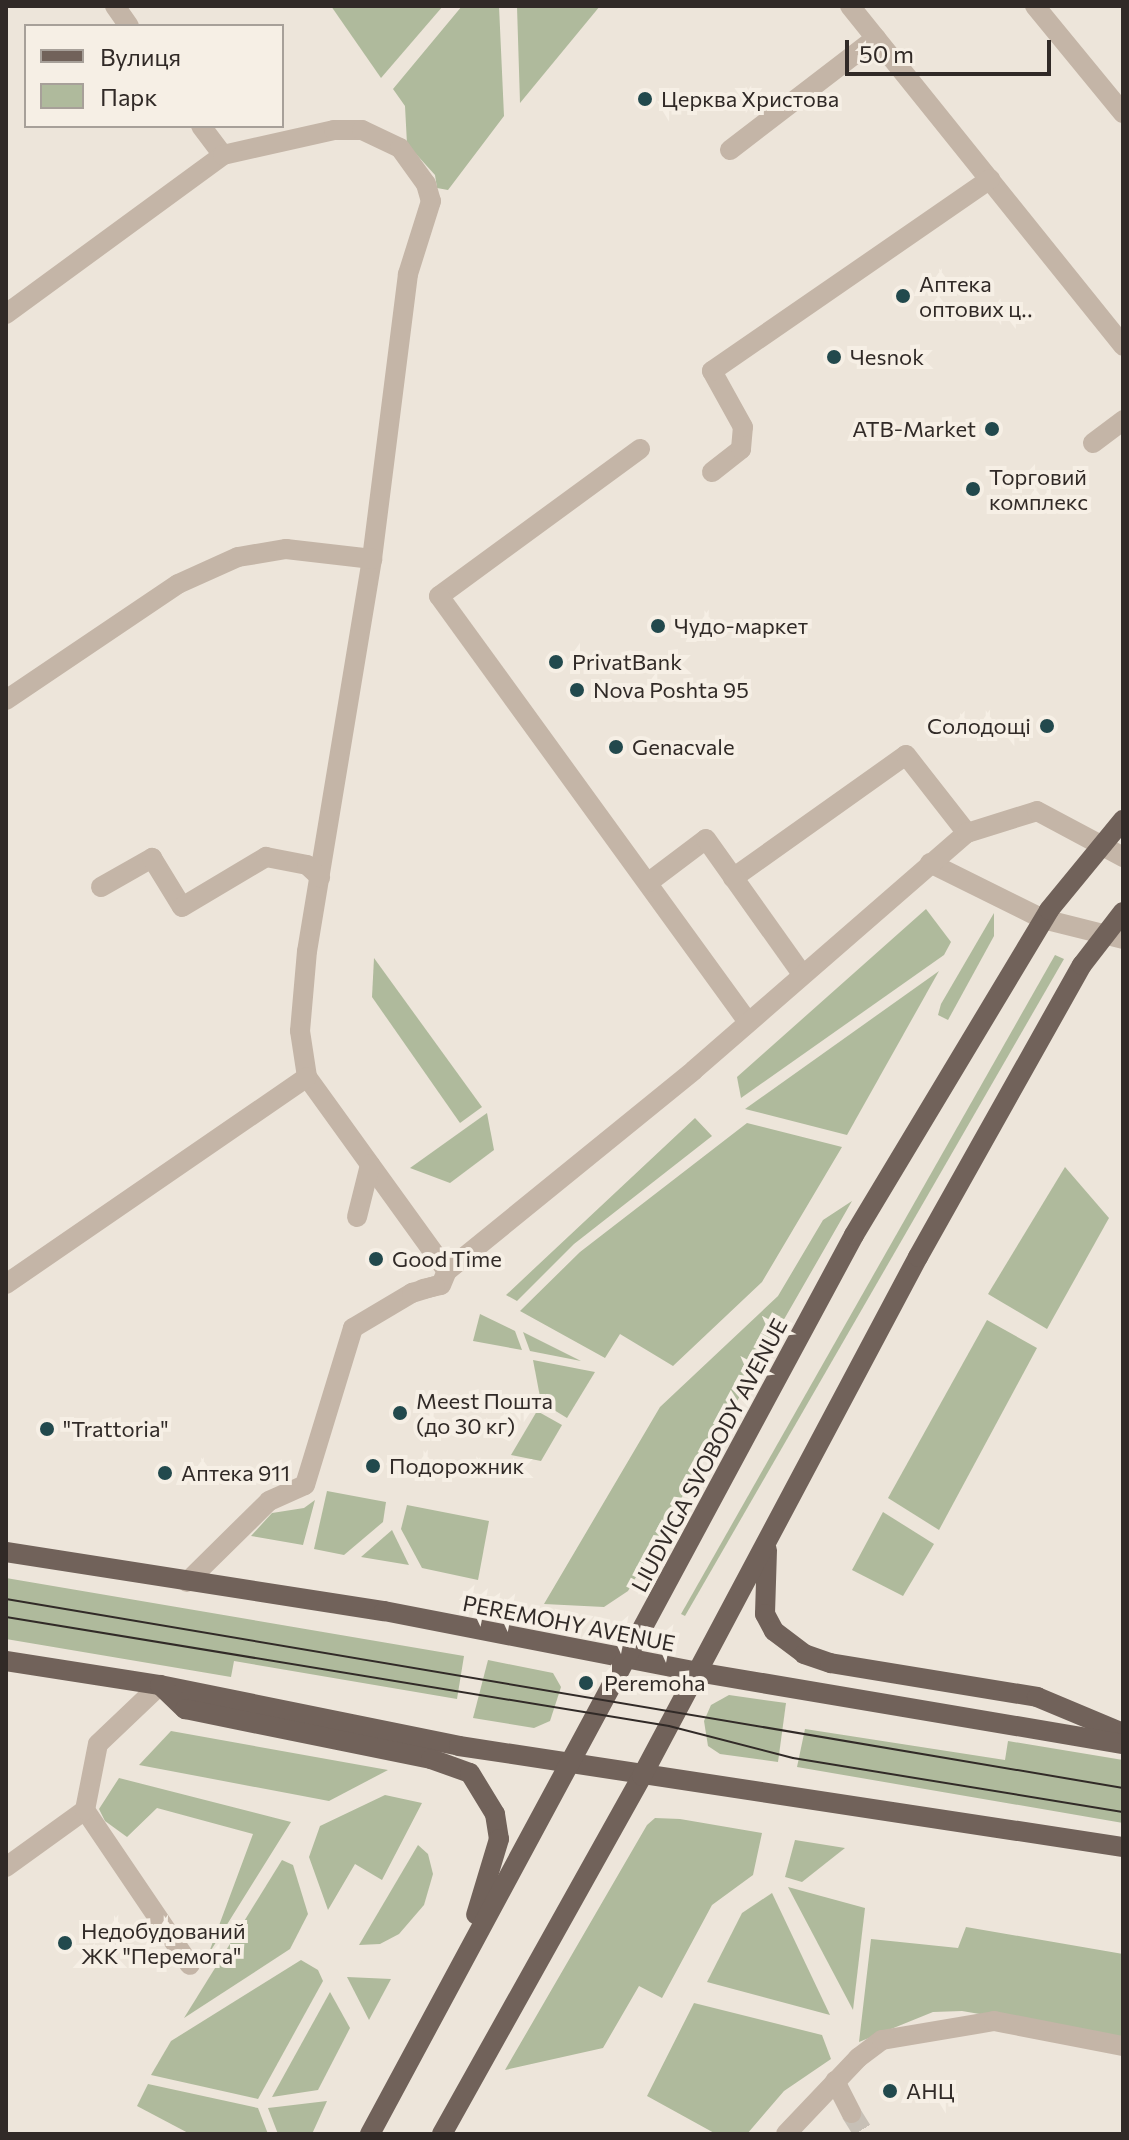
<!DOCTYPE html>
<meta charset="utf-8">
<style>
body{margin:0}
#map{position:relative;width:1129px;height:2140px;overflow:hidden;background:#ede5da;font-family:Commissioner,sans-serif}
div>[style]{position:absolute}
.green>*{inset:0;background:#afba9c}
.minor-tunnel>*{height:20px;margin-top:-10px;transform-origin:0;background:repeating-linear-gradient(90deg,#c7c0b6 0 20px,transparent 0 30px)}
.minor>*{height:20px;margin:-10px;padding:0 10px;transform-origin:10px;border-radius:10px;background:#c4b5a7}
.major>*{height:20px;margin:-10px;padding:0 10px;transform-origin:10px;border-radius:10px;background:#71625a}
.tram>*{height:2px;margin:-1px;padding:0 1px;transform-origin:1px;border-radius:1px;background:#312a27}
.dots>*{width:22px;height:22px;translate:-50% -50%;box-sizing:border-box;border:4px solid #f6efe5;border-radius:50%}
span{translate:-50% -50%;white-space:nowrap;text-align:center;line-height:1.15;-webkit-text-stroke:8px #f6efe5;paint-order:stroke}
.poi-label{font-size:22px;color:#312a27}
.left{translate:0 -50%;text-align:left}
.right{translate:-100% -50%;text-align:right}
.street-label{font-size:22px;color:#312a27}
.frame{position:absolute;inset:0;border:8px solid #312a27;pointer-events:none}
.legend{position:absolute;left:24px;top:24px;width:260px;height:104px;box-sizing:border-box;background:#f6efe5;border:2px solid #a7a099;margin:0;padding:10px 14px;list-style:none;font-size:24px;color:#312a27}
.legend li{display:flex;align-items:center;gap:16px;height:40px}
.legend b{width:40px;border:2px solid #a7a099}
.scale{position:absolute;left:845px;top:40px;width:206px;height:36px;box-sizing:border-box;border:4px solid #312a27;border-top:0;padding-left:10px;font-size:24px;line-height:28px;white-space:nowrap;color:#312a27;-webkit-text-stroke:6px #f6efe5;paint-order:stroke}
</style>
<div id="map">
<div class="green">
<i style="clip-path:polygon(331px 6px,443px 6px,381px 78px)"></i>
<i style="clip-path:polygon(462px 6px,499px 6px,504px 116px,448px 190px,437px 188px,435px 175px,407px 144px,405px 106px,393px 89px)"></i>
<i style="clip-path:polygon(517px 6px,600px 6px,520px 103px)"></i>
<i style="clip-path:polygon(926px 909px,951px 942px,944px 955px,741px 1098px,737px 1077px)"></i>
<i style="clip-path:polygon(994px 913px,994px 936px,948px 1020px,938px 1015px,941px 1004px)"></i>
<i style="clip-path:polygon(1055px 955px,1064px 959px,685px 1616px,681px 1614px)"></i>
<i style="clip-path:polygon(374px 958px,482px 1107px,460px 1123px,372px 997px)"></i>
<i style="clip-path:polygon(939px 971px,847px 1135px,745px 1109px)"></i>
<i style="clip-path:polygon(487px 1113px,494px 1150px,450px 1183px,410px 1168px)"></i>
<i style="clip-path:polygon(695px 1118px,712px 1136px,574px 1244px,517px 1301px,506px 1295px)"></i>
<i style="clip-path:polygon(747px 1123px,842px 1147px,762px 1282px,673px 1366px,620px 1334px,605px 1358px,520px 1311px,580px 1252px)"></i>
<i style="clip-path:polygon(1065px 1167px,1109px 1218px,1047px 1329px,988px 1294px)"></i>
<i style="clip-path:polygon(852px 1201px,628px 1591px,604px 1607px,544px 1604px,660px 1407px,778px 1296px,823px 1220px)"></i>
<i style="clip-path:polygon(480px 1314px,515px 1331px,522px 1350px,473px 1341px)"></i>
<i style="clip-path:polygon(987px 1320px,1037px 1348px,939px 1530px,888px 1498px)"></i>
<i style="clip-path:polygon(523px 1332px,581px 1361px,530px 1351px)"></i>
<i style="clip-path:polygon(533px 1360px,595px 1372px,567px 1418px,541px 1402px)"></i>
<i style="clip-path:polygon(537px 1411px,562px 1425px,541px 1461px,511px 1455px)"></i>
<i style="clip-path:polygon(327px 1491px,386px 1502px,383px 1522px,344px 1555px,314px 1549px)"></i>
<i style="clip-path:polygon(315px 1500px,303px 1545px,251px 1536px,272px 1513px,304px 1508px)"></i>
<i style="clip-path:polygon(407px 1505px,489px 1521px,478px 1580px,422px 1568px,401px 1529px)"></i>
<i style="clip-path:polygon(883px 1512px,934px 1544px,903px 1596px,852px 1570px)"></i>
<i style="clip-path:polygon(392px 1530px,409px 1565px,361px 1557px)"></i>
<i style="clip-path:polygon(6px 1578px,464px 1656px,457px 1699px,234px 1661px,231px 1677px,6px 1639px)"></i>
<i style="clip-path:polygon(488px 1660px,553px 1673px,561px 1687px,550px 1721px,534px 1728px,473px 1718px)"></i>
<i style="clip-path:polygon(729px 1695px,786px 1703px,778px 1762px,720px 1754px,708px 1746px,704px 1721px,711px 1705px)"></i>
<i style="clip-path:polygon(805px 1729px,1005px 1760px,1008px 1741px,1123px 1760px,1123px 1823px,797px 1767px)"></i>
<i style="clip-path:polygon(171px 1731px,388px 1770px,329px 1801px,139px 1765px)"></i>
<i style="clip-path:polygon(119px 1778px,291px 1822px,208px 1955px,253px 1834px,157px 1808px,127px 1837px,105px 1821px,99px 1809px)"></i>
<i style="clip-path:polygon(385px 1795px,422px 1803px,382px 1880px,355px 1864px,328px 1910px,309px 1857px,320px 1826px)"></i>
<i style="clip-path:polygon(680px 1819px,762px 1833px,753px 1875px,712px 1905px,662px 1998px,639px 1986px,603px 2048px,505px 2070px,647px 1825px,655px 1818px)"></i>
<i style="clip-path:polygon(795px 1840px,845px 1848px,802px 1882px,785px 1877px)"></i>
<i style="clip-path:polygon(418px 1845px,428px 1854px,433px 1874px,424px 1905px,399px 1934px,380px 1944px,359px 1945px)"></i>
<i style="clip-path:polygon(282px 1860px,293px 1865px,308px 1914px,290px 1949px,184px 2018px)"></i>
<i style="clip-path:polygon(788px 1887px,865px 1908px,853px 2010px)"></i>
<i style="clip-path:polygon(772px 1893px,830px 2015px,707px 1982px,742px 1913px)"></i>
<i style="clip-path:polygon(966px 1927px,1123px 1954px,1123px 2038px,962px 2011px,933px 2012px,859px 2042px,871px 1939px,958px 1948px)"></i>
<i style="clip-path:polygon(301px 1960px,318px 1970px,323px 1981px,258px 2099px,151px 2075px,171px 2041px)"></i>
<i style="clip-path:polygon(347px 1977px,391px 1979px,369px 2020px)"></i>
<i style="clip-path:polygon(330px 1992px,350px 2028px,318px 2090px,272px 2097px)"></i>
<i style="clip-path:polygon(694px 2003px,822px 2035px,831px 2059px,784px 2091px,747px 2134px,716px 2134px,647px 2096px)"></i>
<i style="clip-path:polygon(148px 2084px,258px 2108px,268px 2134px,190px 2134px,137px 2106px)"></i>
<i style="clip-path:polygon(327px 2101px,312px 2134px,278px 2134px,268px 2108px)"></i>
</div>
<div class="minor-tunnel">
<i style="left:851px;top:2113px;width:25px;rotate:58deg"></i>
</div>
<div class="minor">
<i style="left:115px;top:6px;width:24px;rotate:55deg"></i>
<i style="left:850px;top:6px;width:436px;rotate:51.2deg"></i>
<i style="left:1035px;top:6px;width:139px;rotate:50.6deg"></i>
<i style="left:201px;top:126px;width:36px;rotate:53deg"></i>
<i style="left:730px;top:150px;width:184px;rotate:-37.5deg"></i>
<i style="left:6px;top:314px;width:269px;rotate:-36.2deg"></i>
<i style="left:223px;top:155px;width:114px;rotate:-12.7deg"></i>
<i style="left:334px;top:130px;width:28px"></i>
<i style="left:362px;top:130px;width:42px;rotate:25.3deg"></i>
<i style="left:400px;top:148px;width:44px;rotate:54.2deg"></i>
<i style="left:426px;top:184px;width:18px;rotate:74deg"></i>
<i style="left:431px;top:201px;width:77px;rotate:107.5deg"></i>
<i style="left:408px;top:274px;width:287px;rotate:97.2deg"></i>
<i style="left:372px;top:559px;width:397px;rotate:99.4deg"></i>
<i style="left:307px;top:951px;width:80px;rotate:95deg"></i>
<i style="left:300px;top:1031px;width:47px;rotate:81.3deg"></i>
<i style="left:307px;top:1077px;width:239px;rotate:54.2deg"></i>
<i style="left:1093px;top:443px;width:38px;rotate:-37deg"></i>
<i style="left:640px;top:449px;width:249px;rotate:143.8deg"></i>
<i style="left:439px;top:596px;width:526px;rotate:54.04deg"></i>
<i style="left:712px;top:472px;width:37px;rotate:-38deg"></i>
<i style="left:741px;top:449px;width:22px;rotate:-85deg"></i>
<i style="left:743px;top:427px;width:64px;rotate:-119deg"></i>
<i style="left:712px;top:371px;width:338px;rotate:-34.6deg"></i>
<i style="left:6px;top:700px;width:207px;rotate:-34deg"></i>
<i style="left:178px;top:584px;width:66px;rotate:-24.2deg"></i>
<i style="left:238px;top:557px;width:49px;rotate:-9.5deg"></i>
<i style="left:286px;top:549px;width:87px;rotate:6.6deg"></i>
<i style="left:930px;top:863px;width:126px;rotate:26.4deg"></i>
<i style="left:1043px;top:919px;width:82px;rotate:14deg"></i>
<i style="left:733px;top:878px;width:212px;rotate:-35.4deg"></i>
<i style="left:906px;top:755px;width:99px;rotate:52deg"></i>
<i style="left:649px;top:882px;width:71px;rotate:-37deg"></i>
<i style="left:706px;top:839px;width:166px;rotate:54.6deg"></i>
<i style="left:101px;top:887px;width:59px;rotate:-29.6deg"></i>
<i style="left:152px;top:858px;width:57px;rotate:58.5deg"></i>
<i style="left:182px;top:907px;width:98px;rotate:-30.8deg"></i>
<i style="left:266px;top:857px;width:42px;rotate:11deg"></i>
<i style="left:307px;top:865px;width:18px;rotate:43deg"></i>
<i style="left:357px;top:1217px;width:54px;rotate:-76deg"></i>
<i style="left:6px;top:1284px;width:365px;rotate:-34.5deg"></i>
<i style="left:423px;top:1289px;width:18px;rotate:-13deg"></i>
<i style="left:441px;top:1285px;width:15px;rotate:-67deg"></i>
<i style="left:447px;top:1271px;width:318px;rotate:-39.1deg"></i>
<i style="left:694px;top:1070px;width:362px;rotate:-41deg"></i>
<i style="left:967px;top:833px;width:73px;rotate:-17.4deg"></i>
<i style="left:1037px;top:811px;width:98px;rotate:28.1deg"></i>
<i style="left:187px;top:1582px;width:115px;rotate:-44.6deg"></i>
<i style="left:269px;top:1501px;width:39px;rotate:-24deg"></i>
<i style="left:305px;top:1485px;width:164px;rotate:-73deg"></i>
<i style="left:353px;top:1328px;width:69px;rotate:-30.7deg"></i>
<i style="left:412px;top:1293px;width:24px;rotate:-17deg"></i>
<i style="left:85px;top:1810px;width:187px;rotate:55.9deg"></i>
<i style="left:6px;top:1867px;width:97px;rotate:-35.8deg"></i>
<i style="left:85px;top:1810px;width:67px;rotate:-78.9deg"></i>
<i style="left:98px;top:1744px;width:86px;rotate:-43.6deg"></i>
<i style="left:835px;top:2081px;width:36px;rotate:63deg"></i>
<i style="left:786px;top:2134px;width:105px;rotate:-46.5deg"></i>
<i style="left:858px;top:2058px;width:30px;rotate:-37deg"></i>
<i style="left:882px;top:2040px;width:114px;rotate:-9.6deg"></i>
<i style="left:994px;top:2021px;width:131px;rotate:11deg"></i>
</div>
<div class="major">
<i style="left:767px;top:1550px;width:64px;rotate:91.8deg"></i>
<i style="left:765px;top:1614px;width:19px;rotate:62deg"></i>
<i style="left:774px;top:1631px;width:38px;rotate:37deg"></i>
<i style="left:804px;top:1654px;width:28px;rotate:19deg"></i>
<i style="left:830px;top:1663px;width:210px;rotate:9.3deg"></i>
<i style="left:1037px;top:1697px;width:93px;rotate:22.7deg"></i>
<i style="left:6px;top:1552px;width:383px;rotate:8.9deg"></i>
<i style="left:384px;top:1611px;width:319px;rotate:11deg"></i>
<i style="left:697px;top:1672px;width:432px;rotate:9.6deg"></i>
<i style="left:6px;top:1661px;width:156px;rotate:8.9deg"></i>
<i style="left:160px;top:1685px;width:305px;rotate:11.5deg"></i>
<i style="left:459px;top:1746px;width:672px;rotate:8.65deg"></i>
<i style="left:160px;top:1685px;width:35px;rotate:44deg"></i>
<i style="left:185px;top:1709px;width:251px;rotate:11.5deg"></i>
<i style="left:431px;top:1759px;width:41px;rotate:19.7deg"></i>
<i style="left:470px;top:1773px;width:48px;rotate:58.6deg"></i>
<i style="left:495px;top:1814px;width:25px;rotate:81deg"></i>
<i style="left:499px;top:1839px;width:79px;rotate:106.8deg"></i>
<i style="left:370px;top:2134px;width:1021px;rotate:-61.7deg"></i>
<i style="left:854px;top:1235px;width:379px;rotate:-59deg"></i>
<i style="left:1049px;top:910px;width:117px;rotate:-50.6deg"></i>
<i style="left:442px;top:2134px;width:410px;rotate:-60.8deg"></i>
<i style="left:642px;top:1776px;width:588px;rotate:-62deg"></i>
<i style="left:918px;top:1257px;width:335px;rotate:-60.7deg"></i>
<i style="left:1082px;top:965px;width:67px;rotate:-52.3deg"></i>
</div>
<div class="tram">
<i style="left:6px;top:1599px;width:1133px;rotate:9.6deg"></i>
<i style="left:6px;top:1617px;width:672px;rotate:9.34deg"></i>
<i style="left:669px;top:1726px;width:128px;rotate:14.5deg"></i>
<i style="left:793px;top:1758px;width:334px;rotate:9.3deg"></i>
</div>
<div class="dots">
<i style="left:645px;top:99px;background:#22494d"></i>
<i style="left:903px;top:296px;background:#22494d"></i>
<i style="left:834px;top:357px;background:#22494d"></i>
<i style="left:992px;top:429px;background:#22494d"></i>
<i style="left:973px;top:489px;background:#22494d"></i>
<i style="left:658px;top:626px;background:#22494d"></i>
<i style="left:556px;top:662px;background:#22494d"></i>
<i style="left:577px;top:690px;background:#22494d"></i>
<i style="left:1047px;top:726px;background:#22494d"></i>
<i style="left:616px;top:747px;background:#22494d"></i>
<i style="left:376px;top:1259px;background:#22494d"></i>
<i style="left:400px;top:1413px;background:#22494d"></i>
<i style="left:47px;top:1429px;background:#22494d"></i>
<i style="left:373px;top:1466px;background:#22494d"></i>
<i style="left:165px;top:1473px;background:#22494d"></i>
<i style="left:586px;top:1683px;background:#22494d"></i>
<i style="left:65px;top:1943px;background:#22494d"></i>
<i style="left:890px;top:2091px;background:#22494d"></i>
</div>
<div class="poi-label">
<span class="left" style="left:661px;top:99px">Церква Христова</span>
<span class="left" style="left:919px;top:296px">Аптека<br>оптових ц‥</span>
<span class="left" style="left:850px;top:357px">Чеsnok</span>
<span class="right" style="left:976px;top:429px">ATB-Market</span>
<span class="left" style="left:989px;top:489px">Торговий<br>комплекс</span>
<span class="left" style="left:674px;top:626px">Чудо-маркет</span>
<span class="left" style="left:572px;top:662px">PrivatBank</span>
<span class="left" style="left:593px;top:690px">Nova Poshta 95</span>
<span class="right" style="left:1031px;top:726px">Солодощі</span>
<span class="left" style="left:632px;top:747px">Genacvale</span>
<span class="left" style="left:392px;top:1259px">Good Time</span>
<span class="left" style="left:416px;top:1413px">Meest Пошта<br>(до 30 кг)</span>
<span class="left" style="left:63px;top:1429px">"Trattoria"</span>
<span class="left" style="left:389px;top:1466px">Подорожник</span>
<span class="left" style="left:181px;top:1473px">Аптека 911</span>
<span class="left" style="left:604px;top:1683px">Peremoha</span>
<span class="left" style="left:81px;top:1943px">Недобудований<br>ЖК "Перемога"</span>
<span class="left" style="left:906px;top:2091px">АНЦ</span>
</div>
<div class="street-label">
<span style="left:709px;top:1455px;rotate:-62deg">LIUDVIGA SVOBODY AVENUE</span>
<span style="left:569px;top:1623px;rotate:11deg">PEREMOHY AVENUE</span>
</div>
<div class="frame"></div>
<ul class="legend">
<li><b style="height:10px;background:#71625a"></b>Вулиця</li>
<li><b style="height:22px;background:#afba9c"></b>Парк</li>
</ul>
<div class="scale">50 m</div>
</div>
